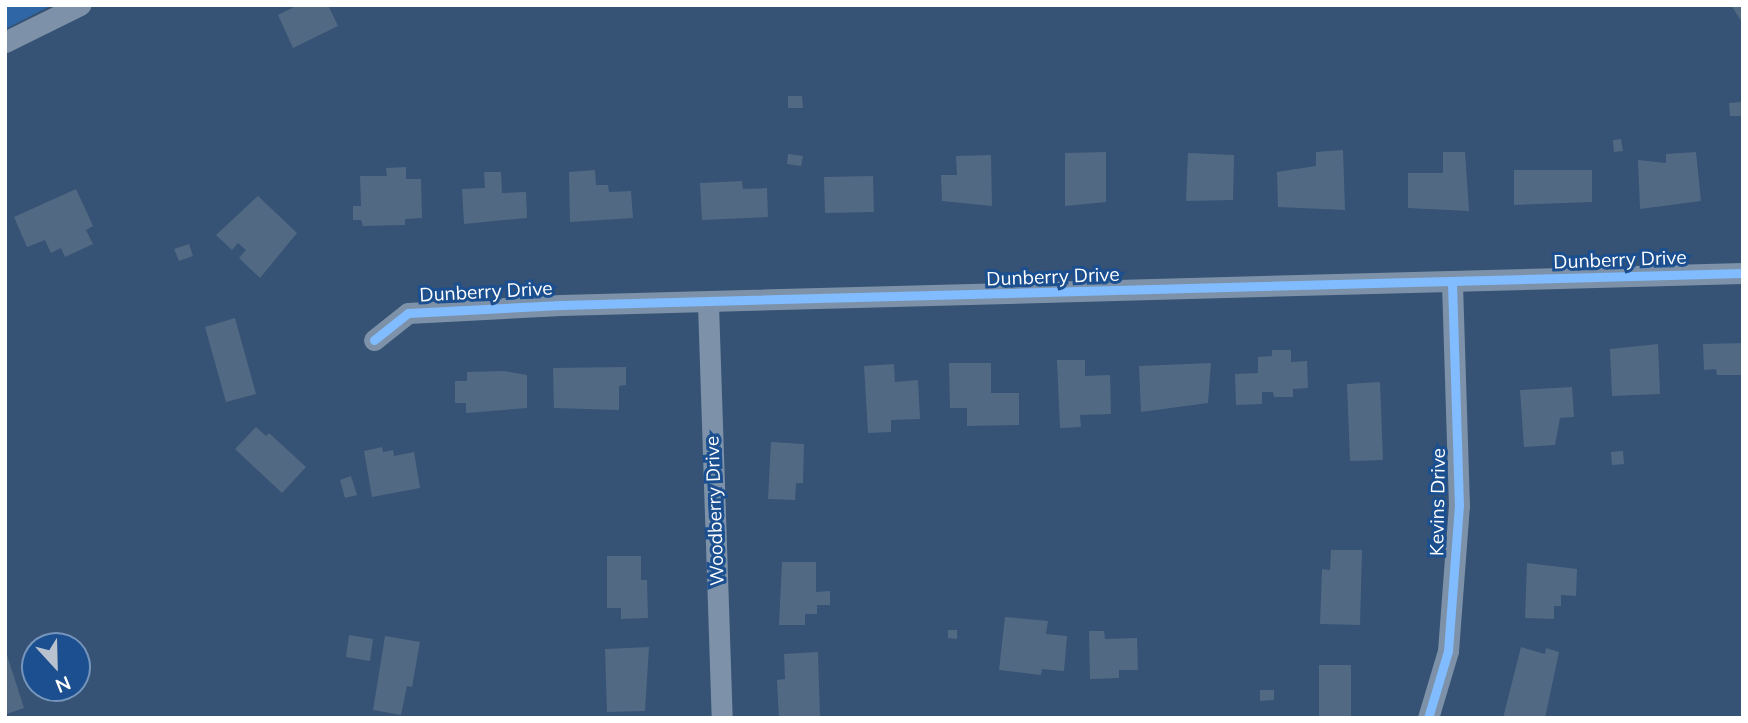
<!DOCTYPE html>
<style>
body{margin:0}
#map{position:relative;width:1748px;height:723px;overflow:hidden;background:#365274;font-family:Mulish,sans-serif}
div>[style]{position:absolute}
.green>*{inset:0;background:#2f66a5}
.building>*{inset:0;background:#526984}
.street>*{height:21px;margin:-10.5px;padding:0 10.5px;transform-origin:10.5px;border-radius:10.5px;background:#7d92a8}
.cycleway>*{height:9px;margin:-4.5px;padding:0 4.5px;transform-origin:4.5px;border-radius:4.5px;background:#80bcff}
span{translate:-50% -50%;white-space:nowrap;text-align:center;line-height:1.15;-webkit-text-stroke:6px #1b4f8f;paint-order:stroke}
.street-label{font-size:19px;color:#fff}
.frame{position:absolute;inset:0;border:7px solid #fff;pointer-events:none}
.north{position:absolute;left:21px;top:632px;width:70px;height:70px;box-sizing:border-box;background:#1b4f8f;border:2px solid #7695bc;border-radius:50%;rotate:158deg;font-size:19px;font-weight:700;line-height:28px;text-align:center;color:#fff}
.north::after{content:'';display:block;margin:auto;width:24px;height:32px;background:#b9c2ce;clip-path:polygon(50% 0,100% 100%,50% 72%,0 100%)}
</style>
<div id="map">
<div class="green">
<i style="clip-path:polygon(5px 5px,52px 5px,5px 29px)"></i>
</div>
<div class="building">
<i style="clip-path:polygon(298px 5px,328px 5px,338px 26px,293px 48px,278px 15px)"></i>
<i style="clip-path:polygon(1731px 5px,1743px 5px,1743px 24px)"></i>
<i style="clip-path:polygon(788px 96px,802px 96px,803px 108px,788px 108px)"></i>
<i style="clip-path:polygon(1741px 102px,1741px 116px,1730px 116px,1729px 103px)"></i>
<i style="clip-path:polygon(1621px 139px,1623px 151px,1614px 152px,1613px 140px)"></i>
<i style="clip-path:polygon(1343px 150px,1345px 210px,1278px 207px,1277px 172px,1316px 166px,1316px 152px)"></i>
<i style="clip-path:polygon(1106px 152px,1106px 202px,1065px 206px,1065px 153px)"></i>
<i style="clip-path:polygon(1443px 152px,1465px 152px,1469px 211px,1408px 208px,1408px 173px,1443px 173px)"></i>
<i style="clip-path:polygon(1696px 152px,1701px 201px,1640px 209px,1638px 160px,1666px 163px,1666px 154px)"></i>
<i style="clip-path:polygon(1188px 153px,1234px 155px,1233px 200px,1186px 201px)"></i>
<i style="clip-path:polygon(788px 154px,803px 156px,801px 166px,787px 164px)"></i>
<i style="clip-path:polygon(991px 155px,992px 206px,942px 201px,941px 175px,957px 175px,956px 156px)"></i>
<i style="clip-path:polygon(406px 167px,406px 179px,421px 179px,422px 218px,405px 219px,405px 225px,363px 226px,361px 220px,353px 220px,353px 206px,361px 206px,360px 176px,387px 176px,386px 168px)"></i>
<i style="clip-path:polygon(595px 170px,596px 185px,608px 185px,609px 192px,631px 191px,633px 218px,570px 222px,569px 172px)"></i>
<i style="clip-path:polygon(1514px 170px,1592px 170px,1592px 202px,1514px 205px)"></i>
<i style="clip-path:polygon(484px 172px,501px 172px,502px 193px,526px 192px,527px 218px,464px 224px,462px 189px,485px 188px)"></i>
<i style="clip-path:polygon(873px 176px,874px 212px,825px 213px,824px 177px)"></i>
<i style="clip-path:polygon(742px 181px,743px 189px,767px 188px,768px 217px,702px 220px,700px 183px)"></i>
<i style="clip-path:polygon(76px 189px,93px 226px,86px 230px,93px 244px,65px 257px,61px 248px,51px 253px,45px 240px,27px 247px,14px 217px)"></i>
<i style="clip-path:polygon(258px 196px,297px 233px,260px 278px,239px 258px,246px 250px,238px 243px,232px 250px,216px 235px)"></i>
<i style="clip-path:polygon(189px 244px,193px 256px,179px 261px,174px 249px)"></i>
<i style="clip-path:polygon(235px 318px,256px 394px,226px 402px,205px 327px)"></i>
<i style="clip-path:polygon(1743px 343px,1743px 375px,1717px 375px,1716px 369px,1704px 370px,1703px 344px)"></i>
<i style="clip-path:polygon(1658px 344px,1660px 394px,1612px 396px,1610px 349px)"></i>
<i style="clip-path:polygon(1272px 350px,1291px 350px,1291px 362px,1307px 361px,1308px 388px,1293px 389px,1293px 397px,1274px 397px,1273px 392px,1262px 392px,1262px 404px,1236px 405px,1235px 374px,1258px 373px,1258px 357px,1272px 356px)"></i>
<i style="clip-path:polygon(1057px 360px,1085px 360px,1085px 376px,1110px 375px,1111px 414px,1080px 415px,1081px 427px,1060px 428px)"></i>
<i style="clip-path:polygon(949px 363px,991px 363px,991px 393px,1019px 393px,1019px 425px,967px 426px,967px 408px,950px 408px)"></i>
<i style="clip-path:polygon(1211px 363px,1208px 403px,1141px 412px,1139px 366px)"></i>
<i style="clip-path:polygon(894px 364px,895px 382px,918px 380px,920px 419px,891px 420px,891px 432px,868px 433px,864px 366px)"></i>
<i style="clip-path:polygon(626px 367px,626px 385px,619px 386px,619px 410px,554px 408px,553px 368px)"></i>
<i style="clip-path:polygon(504px 371px,527px 375px,527px 408px,466px 413px,466px 403px,455px 403px,455px 381px,467px 381px,467px 372px)"></i>
<i style="clip-path:polygon(1380px 382px,1383px 460px,1350px 461px,1347px 384px)"></i>
<i style="clip-path:polygon(1572px 387px,1574px 417px,1560px 418px,1555px 445px,1524px 447px,1520px 390px)"></i>
<i style="clip-path:polygon(256px 427px,266px 436px,269px 433px,306px 467px,282px 493px,235px 449px)"></i>
<i style="clip-path:polygon(771px 442px,804px 444px,803px 483px,796px 483px,795px 500px,768px 499px)"></i>
<i style="clip-path:polygon(382px 447px,383px 452px,393px 450px,394px 456px,414px 452px,420px 488px,372px 497px,364px 451px)"></i>
<i style="clip-path:polygon(1623px 451px,1624px 464px,1612px 465px,1611px 452px)"></i>
<i style="clip-path:polygon(351px 476px,357px 495px,345px 498px,340px 480px)"></i>
<i style="clip-path:polygon(1331px 550px,1362px 550px,1360px 625px,1320px 624px,1322px 569px,1330px 570px)"></i>
<i style="clip-path:polygon(607px 556px,641px 556px,641px 580px,647px 580px,648px 618px,621px 619px,621px 608px,607px 608px)"></i>
<i style="clip-path:polygon(782px 562px,816px 562px,816px 592px,830px 591px,830px 605px,817px 605px,817px 614px,805px 614px,805px 625px,779px 625px)"></i>
<i style="clip-path:polygon(1527px 563px,1577px 569px,1576px 596px,1561px 595px,1561px 606px,1554px 606px,1554px 619px,1525px 618px)"></i>
<i style="clip-path:polygon(1005px 617px,1048px 621px,1046px 634px,1067px 636px,1064px 671px,1042px 669px,1041px 675px,999px 670px)"></i>
<i style="clip-path:polygon(948px 630px,957px 630px,957px 639px,948px 638px)"></i>
<i style="clip-path:polygon(1089px 631px,1104px 631px,1105px 639px,1137px 638px,1138px 670px,1119px 670px,1119px 678px,1090px 679px)"></i>
<i style="clip-path:polygon(349px 635px,373px 639px,370px 661px,346px 657px)"></i>
<i style="clip-path:polygon(385px 636px,420px 642px,412px 687px,407px 686px,401px 715px,373px 710px)"></i>
<i style="clip-path:polygon(649px 647px,645px 711px,607px 712px,605px 649px)"></i>
<i style="clip-path:polygon(1521px 647px,1545px 654px,1546px 648px,1559px 652px,1545px 718px,1503px 718px)"></i>
<i style="clip-path:polygon(6px 652px,24px 708px,7px 714px,5px 709px)"></i>
<i style="clip-path:polygon(818px 652px,820px 717px,779px 718px,777px 680px,785px 679px,784px 654px)"></i>
<i style="clip-path:polygon(1319px 665px,1351px 665px,1351px 718px,1319px 718px)"></i>
<i style="clip-path:polygon(1260px 690px,1274px 690px,1274px 700px,1260px 701px)"></i>
</div>
<div class="street">
<i style="left:5px;top:42px;width:84px;rotate:-26.3deg"></i>
<i style="left:708px;top:304px;width:414px;rotate:88.1deg"></i>
<i style="left:374px;top:340px;width:43px;rotate:-38.5deg"></i>
<i style="left:408px;top:313px;width:153px;rotate:-3deg"></i>
<i style="left:561px;top:305px;width:1182px;rotate:-1.55deg"></i>
<i style="left:1428px;top:718px;width:70px;rotate:-73.4deg"></i>
<i style="left:1448px;top:651px;width:145px;rotate:-85.7deg"></i>
<i style="left:1459px;top:506px;width:222px;rotate:-91.8deg"></i>
</div>
<div class="cycleway">
<i style="left:374px;top:340px;width:43px;rotate:-38.5deg"></i>
<i style="left:408px;top:313px;width:153px;rotate:-3deg"></i>
<i style="left:561px;top:305px;width:1182px;rotate:-1.55deg"></i>
<i style="left:1428px;top:718px;width:70px;rotate:-73.4deg"></i>
<i style="left:1448px;top:651px;width:145px;rotate:-85.7deg"></i>
<i style="left:1459px;top:506px;width:222px;rotate:-91.8deg"></i>
</div>
<div class="street-label">
<span style="left:1620px;top:260px;rotate:-2deg">Dunberry Drive</span>
<span style="left:1053px;top:277px;rotate:-2deg">Dunberry Drive</span>
<span style="left:486px;top:292px;rotate:-3deg">Dunberry Drive</span>
<span style="left:1438px;top:502px;rotate:-89deg">Kevins Drive</span>
<span style="left:715px;top:511px;rotate:-92deg">Woodberry Drive</span>
</div>
<div class="frame"></div>
<div class="north">N</div>
</div>
